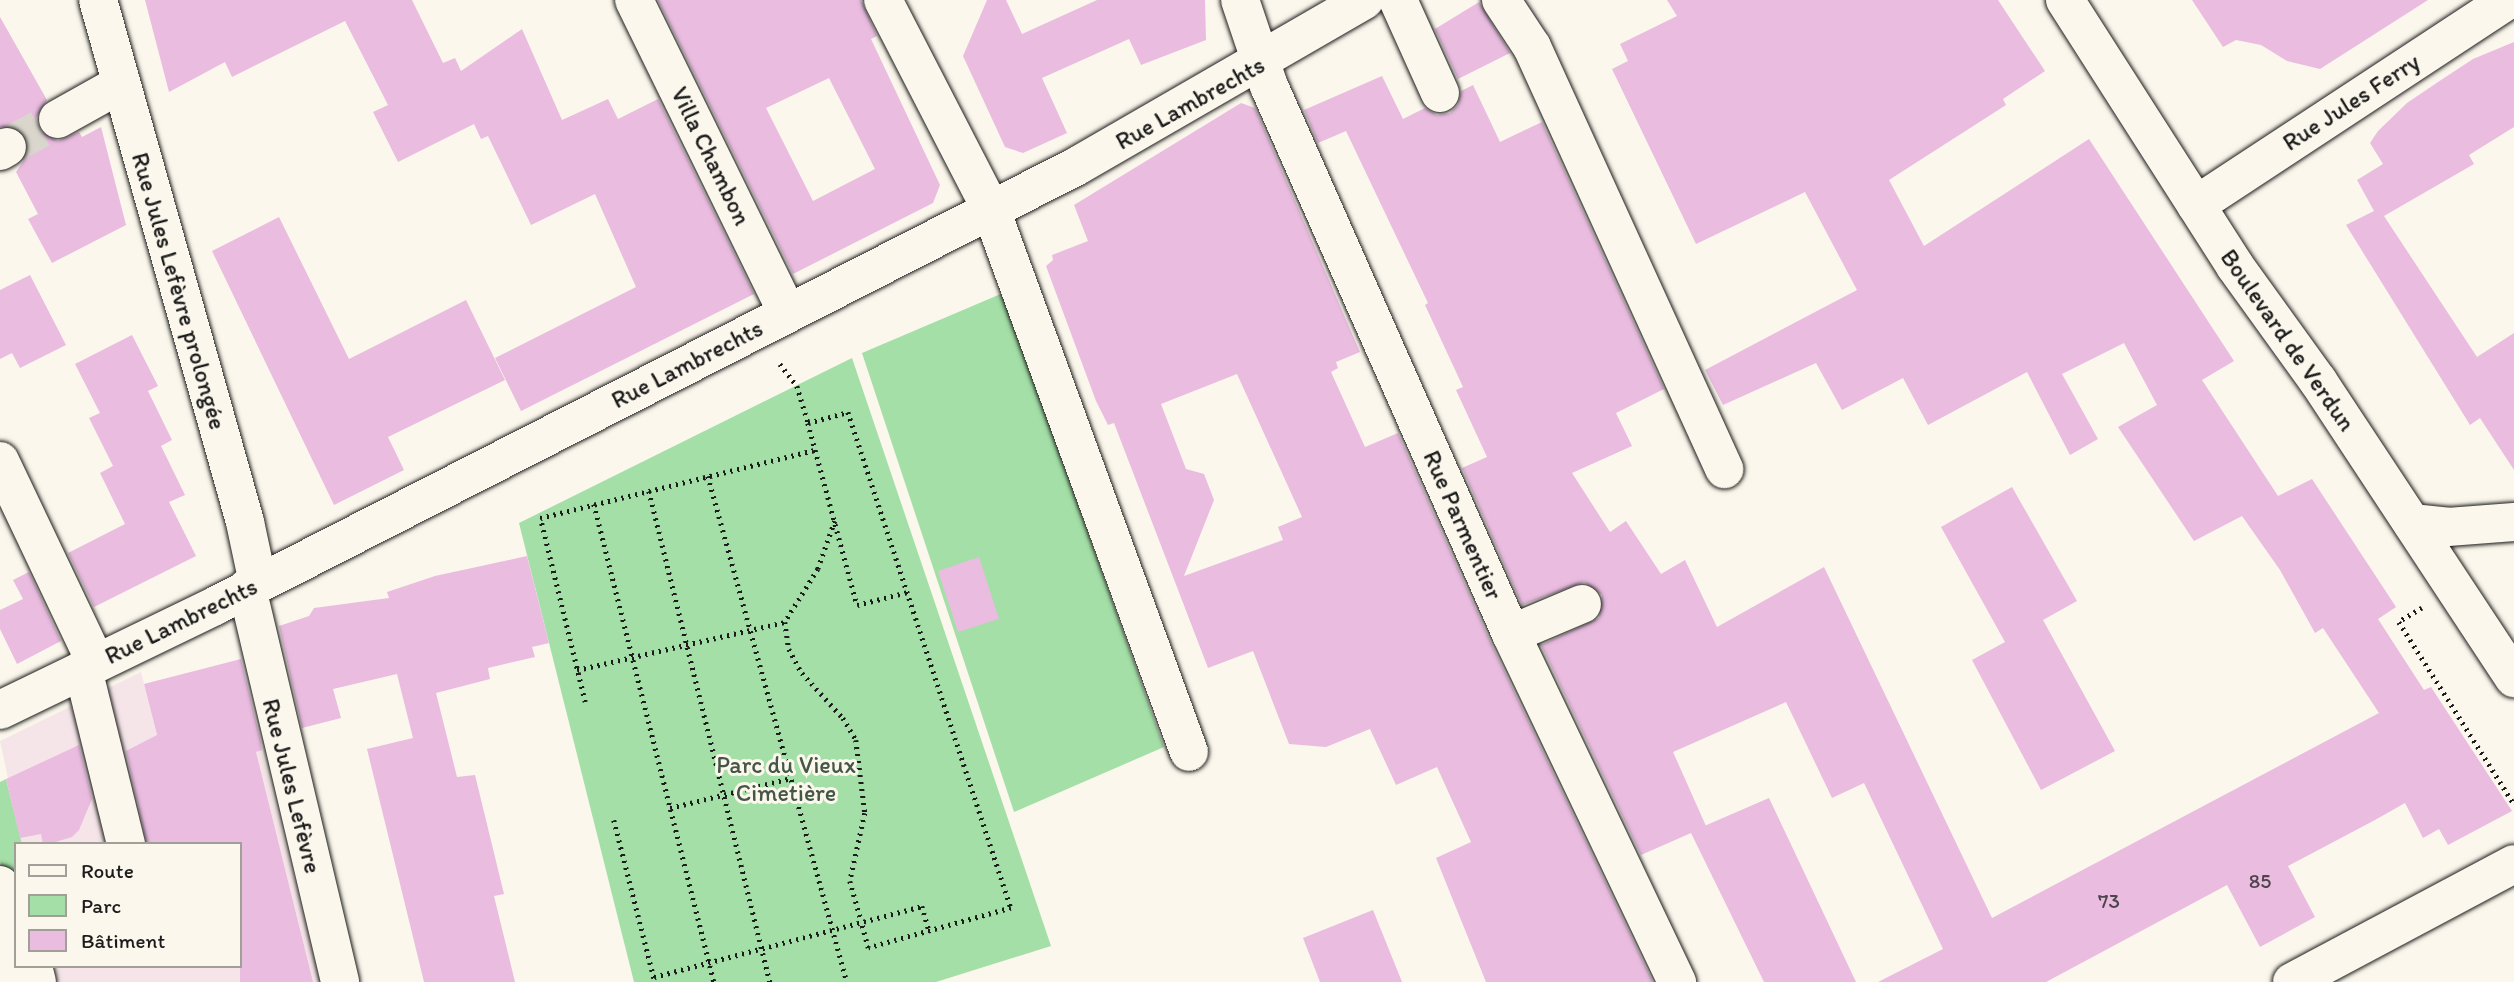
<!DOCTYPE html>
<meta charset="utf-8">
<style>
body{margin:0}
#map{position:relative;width:2514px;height:982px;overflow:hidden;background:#fbf7ec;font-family:Itim,sans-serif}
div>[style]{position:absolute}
.built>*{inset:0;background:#f6e5e8}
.green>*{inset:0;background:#a3dfa6}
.building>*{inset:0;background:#e9bce0}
.minor-tunnel>*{height:38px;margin-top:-19px;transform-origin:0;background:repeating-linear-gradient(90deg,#dad6cd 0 38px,transparent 0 57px)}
.path>*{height:4.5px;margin-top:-2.25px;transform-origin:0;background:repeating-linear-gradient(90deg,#1c1c1c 0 2px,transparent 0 7px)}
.roads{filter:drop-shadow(0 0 2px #1c1c1c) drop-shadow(0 0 2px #1c1c1c)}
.minor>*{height:38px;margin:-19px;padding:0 19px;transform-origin:19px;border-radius:19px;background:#fbf7ec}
.major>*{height:38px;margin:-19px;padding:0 19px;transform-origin:19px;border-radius:19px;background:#fbf7ec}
span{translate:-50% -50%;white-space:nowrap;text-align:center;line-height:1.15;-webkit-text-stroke:6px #fbf7ec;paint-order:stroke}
.number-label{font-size:21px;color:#4f444d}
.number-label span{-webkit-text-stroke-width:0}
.street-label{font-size:24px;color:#1c1c1c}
.park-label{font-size:24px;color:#445645}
.legend{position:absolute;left:14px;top:842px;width:228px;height:126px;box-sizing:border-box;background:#fbf7ec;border:2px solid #a29f99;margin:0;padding:9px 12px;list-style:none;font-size:21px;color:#1c1c1c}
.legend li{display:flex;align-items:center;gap:14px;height:35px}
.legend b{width:35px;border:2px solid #a29f99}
</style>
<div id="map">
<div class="built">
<i style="clip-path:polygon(141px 672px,158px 740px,260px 745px,320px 982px,53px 982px,50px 966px,240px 966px,240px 844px,22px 844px,0 741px)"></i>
</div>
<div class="green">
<i style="clip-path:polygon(1003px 293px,1164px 747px,1014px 812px,862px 353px)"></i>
<i style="clip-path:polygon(852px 358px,1051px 946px,936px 982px,634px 982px,519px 523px)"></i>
<i style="clip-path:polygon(6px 779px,22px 844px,16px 844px,16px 899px,0 862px,0 782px)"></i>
</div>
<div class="building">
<i style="clip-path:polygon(145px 0,412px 0,443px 63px,455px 58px,461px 71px,522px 29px,562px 120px,608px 99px,618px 119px,658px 99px,754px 294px,521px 411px,495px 358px,636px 287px,595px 194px,531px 225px,488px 136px,481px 139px,474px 124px,398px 162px,373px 112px,388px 105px,345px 21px,232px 77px,225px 62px,169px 92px)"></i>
<i style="clip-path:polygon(evenodd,658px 0,861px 0,877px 36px,871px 39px,940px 185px,933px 203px,793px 274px,658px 0,829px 78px,875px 169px,813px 201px,766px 108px,829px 78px)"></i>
<i style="clip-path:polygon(987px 0,1006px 0,1022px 34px,1097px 0,1205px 0,1206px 40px,1141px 65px,1129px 39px,1042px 78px,1067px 133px,1023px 153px,1005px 147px,963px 56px)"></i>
<i style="clip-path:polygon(1667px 0,1998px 0,2045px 71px,2003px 99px,2006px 105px,1889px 180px,1924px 246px,2089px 139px,2234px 361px,2202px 380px,2278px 496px,2312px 479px,2396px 607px,2378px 619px,2424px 690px,2431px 687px,2512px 811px,2448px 845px,2439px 829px,2423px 838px,2405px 803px,2375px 820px,2288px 866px,2315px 917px,2260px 947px,2227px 885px,2046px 982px,1878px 982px,1943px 949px,1864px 783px,1832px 798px,1786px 702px,1673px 752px,1706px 826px,1702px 827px,1769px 798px,1856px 982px,1764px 982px,1691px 833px,1641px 855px,1541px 645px,1599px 618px,1602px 595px,1584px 582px,1522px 605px,1462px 468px,1487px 457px,1456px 390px,1463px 387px,1425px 305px,1428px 303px,1346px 131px,1318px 143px,1304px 110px,1382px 76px,1403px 119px,1425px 108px,1437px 115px,1450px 113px,1458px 105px,1461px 91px,1473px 85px,1500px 142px,1542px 122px,1664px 389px,1616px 413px,1632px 446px,1572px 473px,1610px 532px,1626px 521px,1661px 574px,1685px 560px,1717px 627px,1824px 567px,1992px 918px,2379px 713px,2323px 628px,2315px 633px,2280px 570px,2242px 516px,2194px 541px,2118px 427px,2157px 405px,2124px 343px,2062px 374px,2098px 439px,2070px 455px,2027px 372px,1928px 425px,1903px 378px,1842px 410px,1816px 363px,1723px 405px,1705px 370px,1857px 290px,1805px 192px,1696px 244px,1612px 69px,1628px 61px,1620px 44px,1677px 16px)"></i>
<i style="clip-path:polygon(2192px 0,2428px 0,2320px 69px,2287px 61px,2261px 45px,2236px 40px,2223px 47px)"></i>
<i style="clip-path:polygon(1479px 2px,1510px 53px,1458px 79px,1435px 29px)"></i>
<i style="clip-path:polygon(0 17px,47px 100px,36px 118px,39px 130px,58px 141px,79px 132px,82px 137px,101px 127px,126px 225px,52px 263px,28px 219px,38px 214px,16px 172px,26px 157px,26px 137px,17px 128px,0 127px)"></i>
<i style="clip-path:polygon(2514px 42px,2514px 127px,2469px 155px,2474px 164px,2384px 216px,2477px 357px,2514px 333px,2514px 470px,2480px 418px,2470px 425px,2346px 225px,2374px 211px,2357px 180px,2383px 164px,2370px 143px,2378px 131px,2407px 103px,2438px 82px,2473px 59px)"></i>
<i style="clip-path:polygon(evenodd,1241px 103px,1255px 108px,1360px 352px,1336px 362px,1338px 368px,1331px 372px,1365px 447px,1398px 433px,1491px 643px,1653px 982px,1486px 982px,1436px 858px,1471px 842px,1437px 767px,1396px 785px,1370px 729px,1326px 747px,1289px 744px,1253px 651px,1208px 668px,1114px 423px,1108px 425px,1096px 401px,1046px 266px,1053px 260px,1052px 255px,1088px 241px,1074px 205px,1241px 103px,1237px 374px,1302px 517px,1278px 527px,1283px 540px,1184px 576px,1214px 500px,1204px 474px,1186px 469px,1161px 404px,1237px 374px)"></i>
<i style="clip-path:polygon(279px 217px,349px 359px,466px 300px,505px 380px,388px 437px,404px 470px,334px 505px,212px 251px)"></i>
<i style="clip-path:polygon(30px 275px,66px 345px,20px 368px,12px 353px,0 359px,0 290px)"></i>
<i style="clip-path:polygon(132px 335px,158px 386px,148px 391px,172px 440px,161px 446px,185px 495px,169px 502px,196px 556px,94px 607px,68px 553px,125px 524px,100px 473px,113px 466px,89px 418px,100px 413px,75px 364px)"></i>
<i style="clip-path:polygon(2012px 487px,2077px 601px,2043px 620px,2115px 751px,2041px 790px,1972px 660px,2005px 642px,1941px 527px)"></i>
<i style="clip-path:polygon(527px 556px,549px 643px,532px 647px,535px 657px,488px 668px,490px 679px,436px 693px,457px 777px,475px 775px,504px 894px,494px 896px,515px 982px,424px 982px,367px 749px,413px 738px,397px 674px,333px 689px,341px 718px,302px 728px,279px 626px,309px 616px,314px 608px,389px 598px,387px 592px,435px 576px)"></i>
<i style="clip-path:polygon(979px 557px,999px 619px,958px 632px,938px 571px)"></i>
<i style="clip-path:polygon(29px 572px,61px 641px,17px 664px,0 629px,0 610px,23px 599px,13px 580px)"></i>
<i style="clip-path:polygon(241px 659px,260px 738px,262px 750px,256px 752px,313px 982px,240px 982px,240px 844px,147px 844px,126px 751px,157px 735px,144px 684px)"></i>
<i style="clip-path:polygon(79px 745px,92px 799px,79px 830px,72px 837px,49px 844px,43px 844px,41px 834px,20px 838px,6px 779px)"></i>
<i style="clip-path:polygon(1373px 910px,1402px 982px,1320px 982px,1303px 938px)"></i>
</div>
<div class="minor-tunnel">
<i style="left:7px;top:147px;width:58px;rotate:-28.8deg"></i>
</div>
<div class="path">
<i style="left:780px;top:364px;width:28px;rotate:52deg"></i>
<i style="left:797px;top:386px;width:39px;rotate:73deg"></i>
<i style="left:808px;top:423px;width:41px;rotate:-15.4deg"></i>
<i style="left:848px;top:412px;width:522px;rotate:71.81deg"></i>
<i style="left:1011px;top:908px;width:148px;rotate:164.4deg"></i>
<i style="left:868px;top:948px;width:24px;rotate:-105deg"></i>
<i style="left:808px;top:423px;width:188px;rotate:74.9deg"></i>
<i style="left:857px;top:605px;width:53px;rotate:-14.3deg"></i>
<i style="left:708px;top:476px;width:525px;rotate:74.64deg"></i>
<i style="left:649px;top:491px;width:506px;rotate:76.16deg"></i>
<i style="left:594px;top:504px;width:493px;rotate:75.9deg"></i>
<i style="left:835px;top:521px;width:51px;rotate:109.5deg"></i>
<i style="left:818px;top:569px;width:62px;rotate:121.9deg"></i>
<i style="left:785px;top:622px;width:27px;rotate:82deg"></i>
<i style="left:789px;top:649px;width:27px;rotate:62deg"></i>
<i style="left:802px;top:673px;width:61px;rotate:47.7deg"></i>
<i style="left:843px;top:718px;width:26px;rotate:59deg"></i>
<i style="left:856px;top:740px;width:74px;rotate:83deg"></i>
<i style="left:865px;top:813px;width:70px;rotate:102.4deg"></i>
<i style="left:850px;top:881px;width:41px;rotate:74.2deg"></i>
<i style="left:2422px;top:608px;width:27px;rotate:149deg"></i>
<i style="left:2399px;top:622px;width:215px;rotate:57.7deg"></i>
<i style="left:577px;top:670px;width:213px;rotate:-13deg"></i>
<i style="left:585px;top:702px;width:189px;rotate:-103.7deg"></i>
<i style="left:540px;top:518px;width:282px;rotate:-13.9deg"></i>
<i style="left:670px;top:808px;width:125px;rotate:-13.9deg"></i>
<i style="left:614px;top:820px;width:167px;rotate:75.8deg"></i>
<i style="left:654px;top:977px;width:277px;rotate:-14.8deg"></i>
<i style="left:922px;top:906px;width:26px;rotate:74deg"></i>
</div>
<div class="roads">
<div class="minor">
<i style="left:98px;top:0;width:542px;rotate:74.27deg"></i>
<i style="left:245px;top:522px;width:62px;rotate:78deg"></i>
<i style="left:634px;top:0;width:347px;rotate:63.9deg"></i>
<i style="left:883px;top:0;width:233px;rotate:62.7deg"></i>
<i style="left:990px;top:207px;width:580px;rotate:69.94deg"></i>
<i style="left:1240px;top:0;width:91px;rotate:71.4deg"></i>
<i style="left:1269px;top:86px;width:599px;rotate:66.17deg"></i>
<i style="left:1511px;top:634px;width:386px;rotate:64.5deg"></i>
<i style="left:1398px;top:0;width:102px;rotate:65.7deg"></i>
<i style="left:1501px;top:0;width:56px;rotate:56.6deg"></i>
<i style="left:1532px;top:47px;width:464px;rotate:65.5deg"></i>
<i style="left:58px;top:119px;width:70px;rotate:-29.1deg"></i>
<i style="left:0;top:151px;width:8px;rotate:-30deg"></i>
<i style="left:2196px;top:205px;width:373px;rotate:-33.3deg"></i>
<i style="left:0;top:461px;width:224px;rotate:64.6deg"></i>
<i style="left:2412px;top:523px;width:36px;rotate:6deg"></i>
<i style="left:2448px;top:527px;width:66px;rotate:-4.3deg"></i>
<i style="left:247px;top:588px;width:405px;rotate:76.7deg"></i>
<i style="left:1511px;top:634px;width:77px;rotate:-22.9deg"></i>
<i style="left:83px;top:669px;width:180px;rotate:76.2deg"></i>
<i style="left:0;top:710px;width:239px;rotate:-25.8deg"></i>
<i style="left:215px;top:606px;width:968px;rotate:-27.04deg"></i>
<i style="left:1077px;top:166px;width:332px;rotate:-30deg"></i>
<i style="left:0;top:885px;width:36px;rotate:63deg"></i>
<i style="left:0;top:922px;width:25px;rotate:78deg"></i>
<i style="left:5px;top:946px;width:36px;rotate:96deg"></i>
<i style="left:33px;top:966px;width:16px;rotate:76deg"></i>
</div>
<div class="major">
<i style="left:2065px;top:0;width:316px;rotate:57.4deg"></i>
<i style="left:2235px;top:266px;width:142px;rotate:54.2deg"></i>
<i style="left:2318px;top:381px;width:356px;rotate:56.6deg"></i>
<i style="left:2292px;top:982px;width:251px;rotate:-28deg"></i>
</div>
</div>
<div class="number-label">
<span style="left:2260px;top:881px">85</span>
<span style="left:2109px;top:901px">73</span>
</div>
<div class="street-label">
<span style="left:2351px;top:102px;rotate:-33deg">Rue Jules Ferry</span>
<span style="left:1190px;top:103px;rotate:-29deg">Rue Lambrechts</span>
<span style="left:711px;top:156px;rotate:64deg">Villa Chambon</span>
<span style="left:179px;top:291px;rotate:74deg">Rue Jules Lefèvre prolongée</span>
<span style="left:2288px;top:340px;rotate:55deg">Boulevard de Verdun</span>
<span style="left:687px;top:364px;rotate:-27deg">Rue Lambrechts</span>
<span style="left:1463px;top:525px;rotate:66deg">Rue Parmentier</span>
<span style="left:181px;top:621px;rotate:-26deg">Rue Lambrechts</span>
<span style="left:292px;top:786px;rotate:76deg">Rue Jules Lefèvre</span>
</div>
<div class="park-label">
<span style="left:786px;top:779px">Parc du Vieux<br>Cimetière</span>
</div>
<ul class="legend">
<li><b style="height:9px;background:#fbf7ec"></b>Route</li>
<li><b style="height:19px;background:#a3dfa6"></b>Parc</li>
<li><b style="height:19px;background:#e9bce0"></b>Bâtiment</li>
</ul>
</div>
